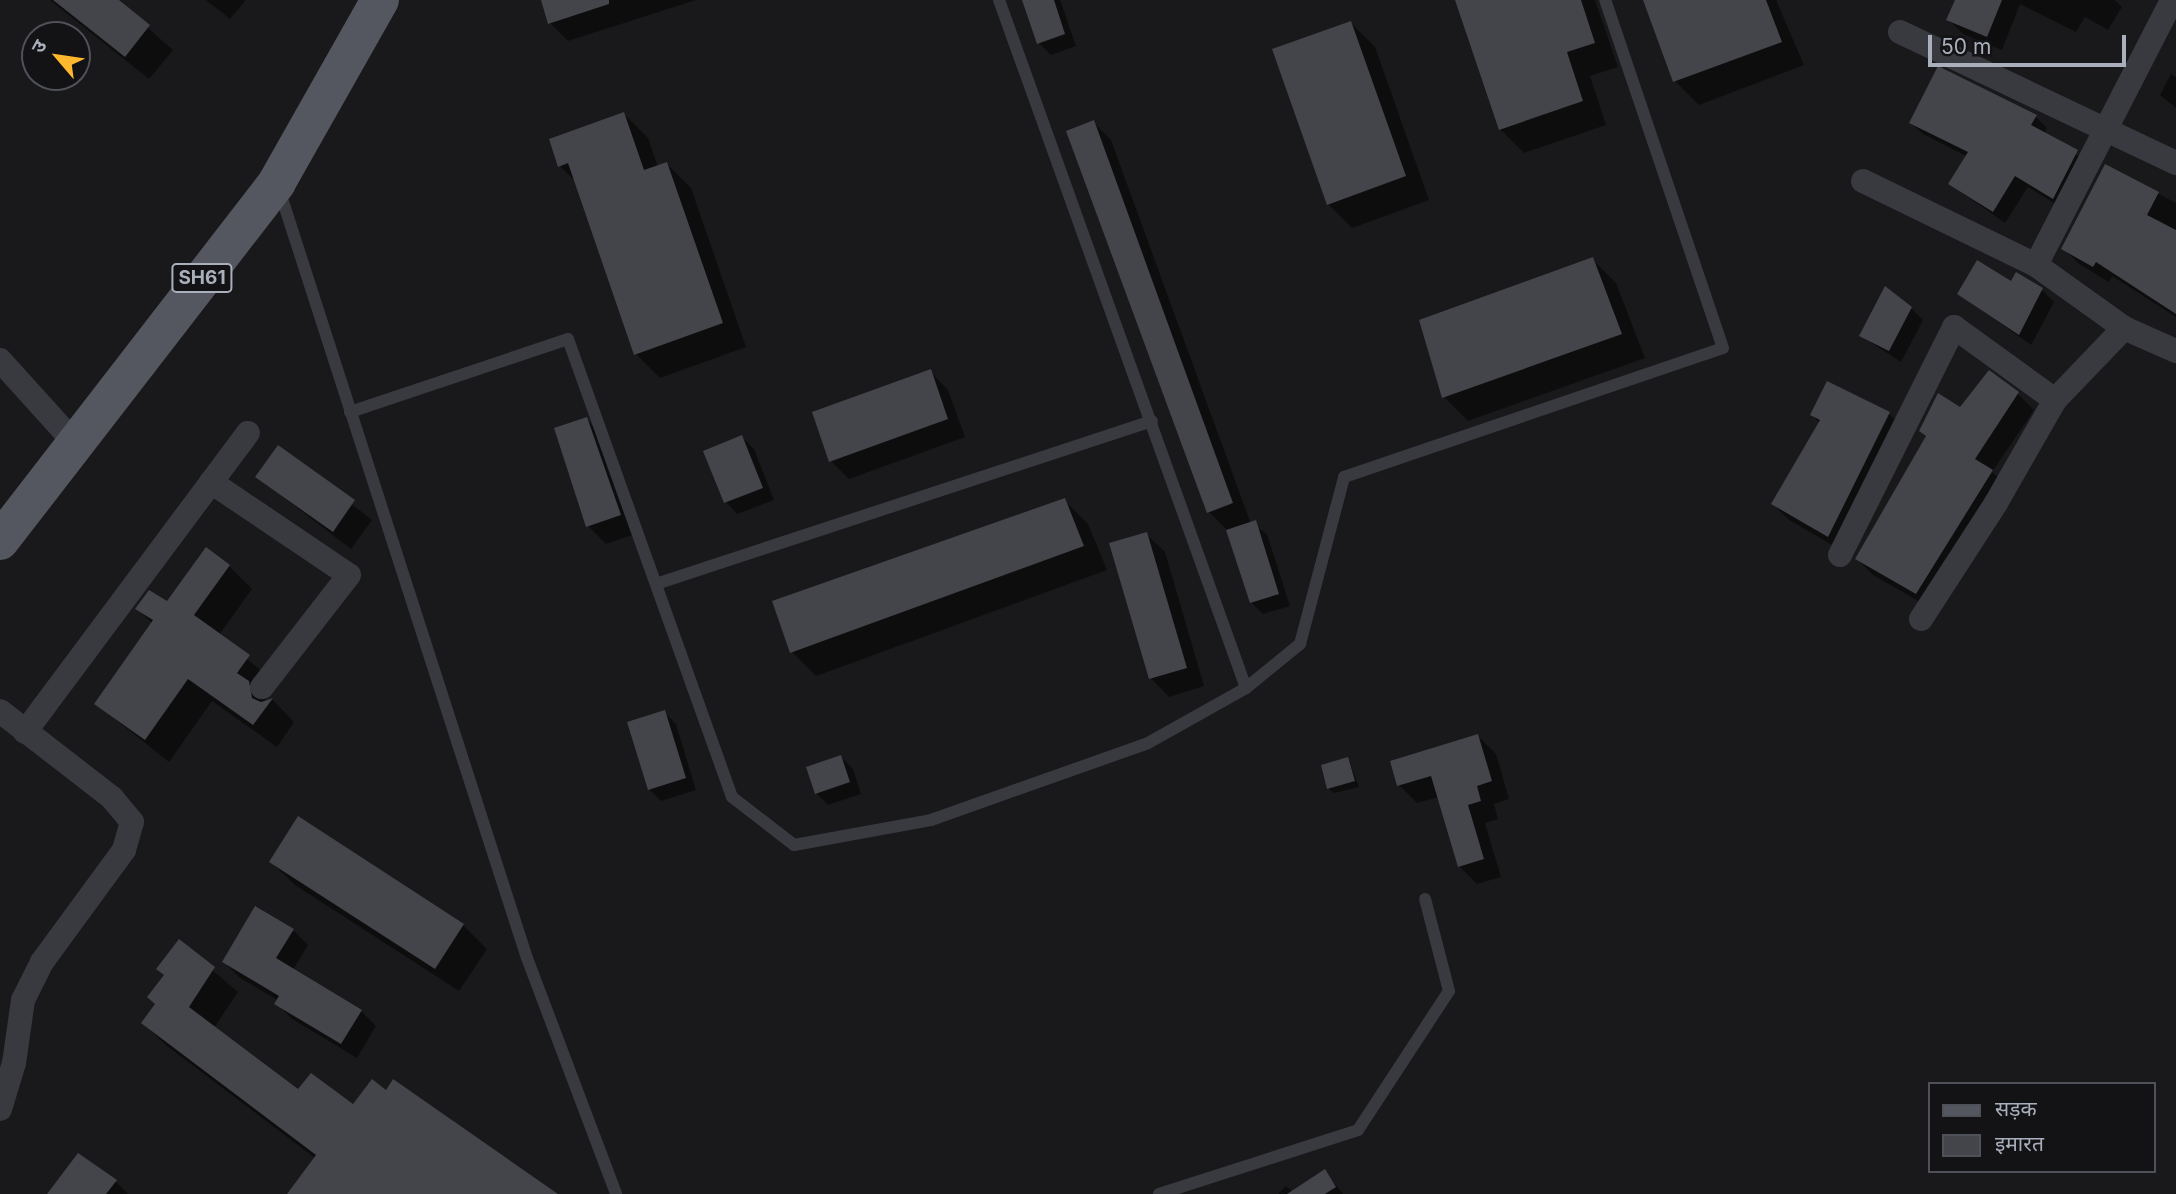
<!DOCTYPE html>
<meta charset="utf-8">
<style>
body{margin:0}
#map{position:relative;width:2176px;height:1194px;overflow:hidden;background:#19191b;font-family:Inter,"Noto Sans Devanagari",sans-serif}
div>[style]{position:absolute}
.shadow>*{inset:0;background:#0007}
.building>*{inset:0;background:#44444b}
.service>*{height:12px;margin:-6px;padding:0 6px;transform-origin:6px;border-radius:6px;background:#393a40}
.minor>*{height:24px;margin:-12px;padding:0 12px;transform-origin:12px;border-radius:12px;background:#393a40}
.primary>*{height:38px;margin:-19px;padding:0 19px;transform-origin:19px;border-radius:19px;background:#555760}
span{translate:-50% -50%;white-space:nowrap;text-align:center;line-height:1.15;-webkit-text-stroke:6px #131316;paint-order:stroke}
.shield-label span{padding:2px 5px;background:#131316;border:2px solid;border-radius:5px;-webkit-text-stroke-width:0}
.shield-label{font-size:19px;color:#aaafbc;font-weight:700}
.legend{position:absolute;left:1928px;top:1082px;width:228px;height:91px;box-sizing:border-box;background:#131316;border:2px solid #4f5158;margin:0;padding:9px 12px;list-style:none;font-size:21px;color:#aaafbc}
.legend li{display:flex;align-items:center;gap:14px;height:35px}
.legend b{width:35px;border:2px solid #4f5158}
.north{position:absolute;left:21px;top:21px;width:70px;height:70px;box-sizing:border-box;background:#131316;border:2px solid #4f5158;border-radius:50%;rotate:299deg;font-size:19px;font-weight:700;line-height:28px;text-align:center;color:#aaafbc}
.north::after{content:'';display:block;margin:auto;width:24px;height:32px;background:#ffb72d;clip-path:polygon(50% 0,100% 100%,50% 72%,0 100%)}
.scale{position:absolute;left:1928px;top:35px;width:198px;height:32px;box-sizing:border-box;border:4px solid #aaafbc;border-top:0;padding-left:9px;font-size:21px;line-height:24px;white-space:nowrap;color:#aaafbc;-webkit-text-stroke:5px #131316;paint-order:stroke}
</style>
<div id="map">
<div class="shadow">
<i style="clip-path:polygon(50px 0,116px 0,173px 50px,149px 79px)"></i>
<i style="clip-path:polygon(206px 0,246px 0,230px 19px)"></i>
<i style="clip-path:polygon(542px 0,696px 0,568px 41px,550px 23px)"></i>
<i style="clip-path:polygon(1024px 0,1060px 0,1076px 46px,1051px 55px,1039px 43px)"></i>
<i style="clip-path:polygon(1457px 0,1595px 0,1618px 67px,1590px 76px,1606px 125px,1524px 153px,1500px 129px)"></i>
<i style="clip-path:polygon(1645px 0,1776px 0,1804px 65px,1699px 105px,1675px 81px)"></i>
<i style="clip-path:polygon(1957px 0,2115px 0,2122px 7px,2108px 30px,2085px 17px,2076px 32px,2020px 4px,2002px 50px,1963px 34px,1949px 20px)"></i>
<i style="clip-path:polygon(1351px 23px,1375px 47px,1429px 200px,1352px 228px,1328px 204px)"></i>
<i style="clip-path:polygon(2171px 74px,2176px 77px,2176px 108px,2160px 95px)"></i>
<i style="clip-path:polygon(624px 114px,648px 138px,658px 167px,667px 164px,691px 188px,746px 347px,660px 378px,636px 354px,577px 183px,560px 166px)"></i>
<i style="clip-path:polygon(2036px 117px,2047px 128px,2044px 134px,2089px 163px,2065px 210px,2028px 187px,2005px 223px,1950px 184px,1968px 157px,1923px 134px,1911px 123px)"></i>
<i style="clip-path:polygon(1093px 122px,1111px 140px,1251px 524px,1267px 534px,1290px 606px,1263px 614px,1251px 602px,1227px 530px,1209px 512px)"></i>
<i style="clip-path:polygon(2106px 166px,2176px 203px,2176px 317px,2112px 276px,2109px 282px,2079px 264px,2063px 248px)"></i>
<i style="clip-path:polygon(1592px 259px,1616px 283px,1645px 358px,1468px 421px,1444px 397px)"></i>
<i style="clip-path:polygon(2012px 283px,2042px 290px,2054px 302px,2031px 345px,1959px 294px)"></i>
<i style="clip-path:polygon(1911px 308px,1923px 320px,1901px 362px,1861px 336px)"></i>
<i style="clip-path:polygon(930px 371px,948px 390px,965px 437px,849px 479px,831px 461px)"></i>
<i style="clip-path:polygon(2018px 394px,2034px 410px,1992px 472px,2008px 487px,1932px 609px,1873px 575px,1857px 559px,1927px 438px,1921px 431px,1960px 409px)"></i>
<i style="clip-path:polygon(1889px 414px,1905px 429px,1844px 552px,1789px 520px,1773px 504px,1820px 423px,1812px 415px)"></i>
<i style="clip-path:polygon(586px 419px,604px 437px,638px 533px,606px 544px,588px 526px)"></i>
<i style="clip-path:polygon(742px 437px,754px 449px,774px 500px,737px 514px,726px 502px,706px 452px)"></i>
<i style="clip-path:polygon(278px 447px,372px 520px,351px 549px,257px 477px)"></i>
<i style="clip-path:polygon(1064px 500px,1088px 524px,1107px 570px,816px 676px,792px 652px)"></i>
<i style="clip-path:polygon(1146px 534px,1165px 552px,1204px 686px,1169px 697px,1151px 678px)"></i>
<i style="clip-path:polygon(229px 566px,252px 589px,219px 635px,272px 680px,261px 695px,267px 701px,272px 699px,294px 722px,277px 747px,212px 701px,169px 762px,96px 704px,153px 624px,137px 609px,168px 603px)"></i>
<i style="clip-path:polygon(664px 712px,676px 724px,696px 790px,661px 801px,649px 789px)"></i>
<i style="clip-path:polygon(1478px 736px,1496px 754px,1509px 799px,1494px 804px,1498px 819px,1485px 823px,1501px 877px,1477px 884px,1459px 866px,1439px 797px,1417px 803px,1399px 785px)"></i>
<i style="clip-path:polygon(841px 757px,853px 769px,861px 794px,828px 805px,816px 793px)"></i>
<i style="clip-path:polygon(1348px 759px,1359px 787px,1334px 793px,1328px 788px)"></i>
<i style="clip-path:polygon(299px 819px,463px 925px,487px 949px,459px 991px,295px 885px,271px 862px)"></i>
<i style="clip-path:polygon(293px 930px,308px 945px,293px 970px,361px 1011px,376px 1026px,357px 1058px,292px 1019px,277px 1004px,279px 1001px,239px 977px,224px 962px)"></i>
<i style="clip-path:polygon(179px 942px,238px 992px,214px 1028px,299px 1092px,353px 1106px,387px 1092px,555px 1194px,289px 1194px,315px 1158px,167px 1046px,143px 1023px,157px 1004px)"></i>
<i style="clip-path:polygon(1325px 1172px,1343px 1194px,1278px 1194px,1286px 1186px,1293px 1192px)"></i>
<i style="clip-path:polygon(116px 1182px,128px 1194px,49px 1194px)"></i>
</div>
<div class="building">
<i style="clip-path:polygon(53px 0,119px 0,150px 25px,125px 57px)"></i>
<i style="clip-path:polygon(541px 0,609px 0,609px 4px,548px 24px)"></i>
<i style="clip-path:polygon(1022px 0,1054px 0,1065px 34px,1037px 44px)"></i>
<i style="clip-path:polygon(1455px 0,1581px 0,1595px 43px,1567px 52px,1583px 101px,1499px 130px)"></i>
<i style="clip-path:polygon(1643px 0,1766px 0,1782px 42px,1673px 82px)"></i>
<i style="clip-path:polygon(1955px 0,2002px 0,1987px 37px,1946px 20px)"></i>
<i style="clip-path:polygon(1351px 21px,1406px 176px,1327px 205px,1272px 49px)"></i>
<i style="clip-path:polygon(1938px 66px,2037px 115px,2031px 125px,2078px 150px,2053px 199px,2015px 176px,1993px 212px,1948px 184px,1968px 152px,1909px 123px)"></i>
<i style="clip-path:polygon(624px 112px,644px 170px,667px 162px,723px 323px,634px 355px,568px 163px,558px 167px,549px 139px)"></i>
<i style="clip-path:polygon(1094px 120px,1233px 503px,1207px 513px,1066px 131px)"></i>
<i style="clip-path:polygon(2105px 164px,2159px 192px,2147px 215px,2176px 230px,2176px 314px,2096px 262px,2093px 267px,2061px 249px)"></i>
<i style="clip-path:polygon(1593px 257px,1622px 334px,1442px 398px,1419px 320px)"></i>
<i style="clip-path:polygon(1977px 260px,2011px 281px,2016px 272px,2043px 288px,2019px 335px,1957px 294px)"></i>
<i style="clip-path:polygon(1885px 286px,1912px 307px,1889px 351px,1859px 336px)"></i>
<i style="clip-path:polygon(931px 369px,948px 419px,829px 462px,812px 412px)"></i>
<i style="clip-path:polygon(1989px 370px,2019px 392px,1975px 459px,1993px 470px,1916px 594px,1855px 559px,1926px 436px,1919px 431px,1938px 393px,1960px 407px)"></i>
<i style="clip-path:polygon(1827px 381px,1890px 412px,1828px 537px,1771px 504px,1820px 420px,1810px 415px)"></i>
<i style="clip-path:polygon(587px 417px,621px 515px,586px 527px,554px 428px)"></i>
<i style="clip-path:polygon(742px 435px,763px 488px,724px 503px,703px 451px)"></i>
<i style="clip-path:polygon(278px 445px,355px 500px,333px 532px,255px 477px)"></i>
<i style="clip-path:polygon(1065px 498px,1084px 546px,790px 653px,772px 601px)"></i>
<i style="clip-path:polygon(1256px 520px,1279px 594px,1250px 603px,1226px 530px)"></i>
<i style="clip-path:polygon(1147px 532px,1187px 668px,1149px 679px,1109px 543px)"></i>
<i style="clip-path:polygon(206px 547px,230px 565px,194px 615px,250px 655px,237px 673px,249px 681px,252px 698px,261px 702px,273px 698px,253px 725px,188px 679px,145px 740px,94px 704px,153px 620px,135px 609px,149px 590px,167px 601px)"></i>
<i style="clip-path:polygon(665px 710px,686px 778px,648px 790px,627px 722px)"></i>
<i style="clip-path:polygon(1478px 734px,1492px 781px,1477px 786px,1481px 801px,1468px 805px,1484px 859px,1458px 867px,1431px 776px,1397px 786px,1390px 761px)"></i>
<i style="clip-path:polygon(841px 755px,850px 782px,815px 794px,806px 767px)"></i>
<i style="clip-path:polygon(1348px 757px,1355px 781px,1327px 789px,1321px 765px)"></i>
<i style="clip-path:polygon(298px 816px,464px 924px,435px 969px,269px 862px)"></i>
<i style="clip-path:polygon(255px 906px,294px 929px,276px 958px,362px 1010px,341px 1044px,274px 1004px,279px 996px,222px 962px)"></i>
<i style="clip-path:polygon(179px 939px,215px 967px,189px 1007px,298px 1089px,311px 1073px,353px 1104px,372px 1079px,386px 1090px,393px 1079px,558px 1194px,287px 1194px,316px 1155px,141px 1023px,155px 1004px,147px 997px,164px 975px,156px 969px)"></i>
<i style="clip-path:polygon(78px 1153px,117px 1180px,106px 1194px,47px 1194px)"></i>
<i style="clip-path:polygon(1325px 1169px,1336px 1187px,1325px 1194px,1287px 1194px)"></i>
</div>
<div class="service">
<i style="left:999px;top:0;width:731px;rotate:70.25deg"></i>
<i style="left:279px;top:189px;width:808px;rotate:72.13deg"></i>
<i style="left:527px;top:958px;width:252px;rotate:69.3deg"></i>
<i style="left:350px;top:412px;width:230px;rotate:-18.5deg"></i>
<i style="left:568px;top:339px;width:486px;rotate:70.3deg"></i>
<i style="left:732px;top:797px;width:78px;rotate:37.7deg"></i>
<i style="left:794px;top:845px;width:139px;rotate:-10.3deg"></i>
<i style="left:931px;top:820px;width:230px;rotate:-19.5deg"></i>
<i style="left:1148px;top:743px;width:112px;rotate:-29.3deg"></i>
<i style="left:1246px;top:688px;width:70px;rotate:-39.2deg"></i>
<i style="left:1300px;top:644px;width:173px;rotate:-75.2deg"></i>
<i style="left:1344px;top:477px;width:400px;rotate:-18.8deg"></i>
<i style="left:1723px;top:348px;width:367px;rotate:-108.7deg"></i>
<i style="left:656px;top:584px;width:522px;rotate:-18.19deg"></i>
<i style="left:1159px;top:1194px;width:209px;rotate:-17.8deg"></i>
<i style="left:1358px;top:1130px;width:166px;rotate:-56.8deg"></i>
<i style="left:1449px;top:991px;width:95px;rotate:-104.6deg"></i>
</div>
<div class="minor">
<i style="left:1900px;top:32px;width:306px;rotate:25.4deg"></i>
<i style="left:1863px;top:181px;width:192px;rotate:25.9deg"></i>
<i style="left:2036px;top:265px;width:108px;rotate:35.6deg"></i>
<i style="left:2124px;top:328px;width:57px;rotate:23.9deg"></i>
<i style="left:2036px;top:265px;width:298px;rotate:-62.8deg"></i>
<i style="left:0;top:360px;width:112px;rotate:47.9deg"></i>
<i style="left:211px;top:482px;width:166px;rotate:34deg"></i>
<i style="left:349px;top:575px;width:142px;rotate:127.8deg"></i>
<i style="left:1840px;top:555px;width:255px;rotate:-63.4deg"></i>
<i style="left:1954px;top:327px;width:125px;rotate:35.9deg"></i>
<i style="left:1921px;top:619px;width:138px;rotate:-57.1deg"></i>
<i style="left:1996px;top:503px;width:119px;rotate:-60.2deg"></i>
<i style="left:2055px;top:400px;width:100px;rotate:-46.2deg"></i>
<i style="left:0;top:711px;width:142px;rotate:37.8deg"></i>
<i style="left:112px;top:798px;width:31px;rotate:50deg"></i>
<i style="left:132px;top:822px;width:29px;rotate:106deg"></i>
<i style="left:124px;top:850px;width:139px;rotate:126.2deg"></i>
<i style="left:42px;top:962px;width:42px;rotate:116.6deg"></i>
<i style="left:23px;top:1000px;width:64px;rotate:98.1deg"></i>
<i style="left:14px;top:1063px;width:48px;rotate:106.9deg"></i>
<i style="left:25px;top:732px;width:373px;rotate:-53.3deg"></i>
</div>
<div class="primary">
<i style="left:0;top:541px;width:453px;rotate:-52.3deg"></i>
<i style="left:277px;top:182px;width:209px;rotate:-60.5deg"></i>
</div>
<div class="shield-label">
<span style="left:202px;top:278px">SH61</span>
</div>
<ul class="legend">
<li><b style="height:9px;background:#555760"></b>सड़क</li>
<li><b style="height:19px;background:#44444b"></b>इमारत</li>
</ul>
<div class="north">उ</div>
<div class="scale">50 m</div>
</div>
